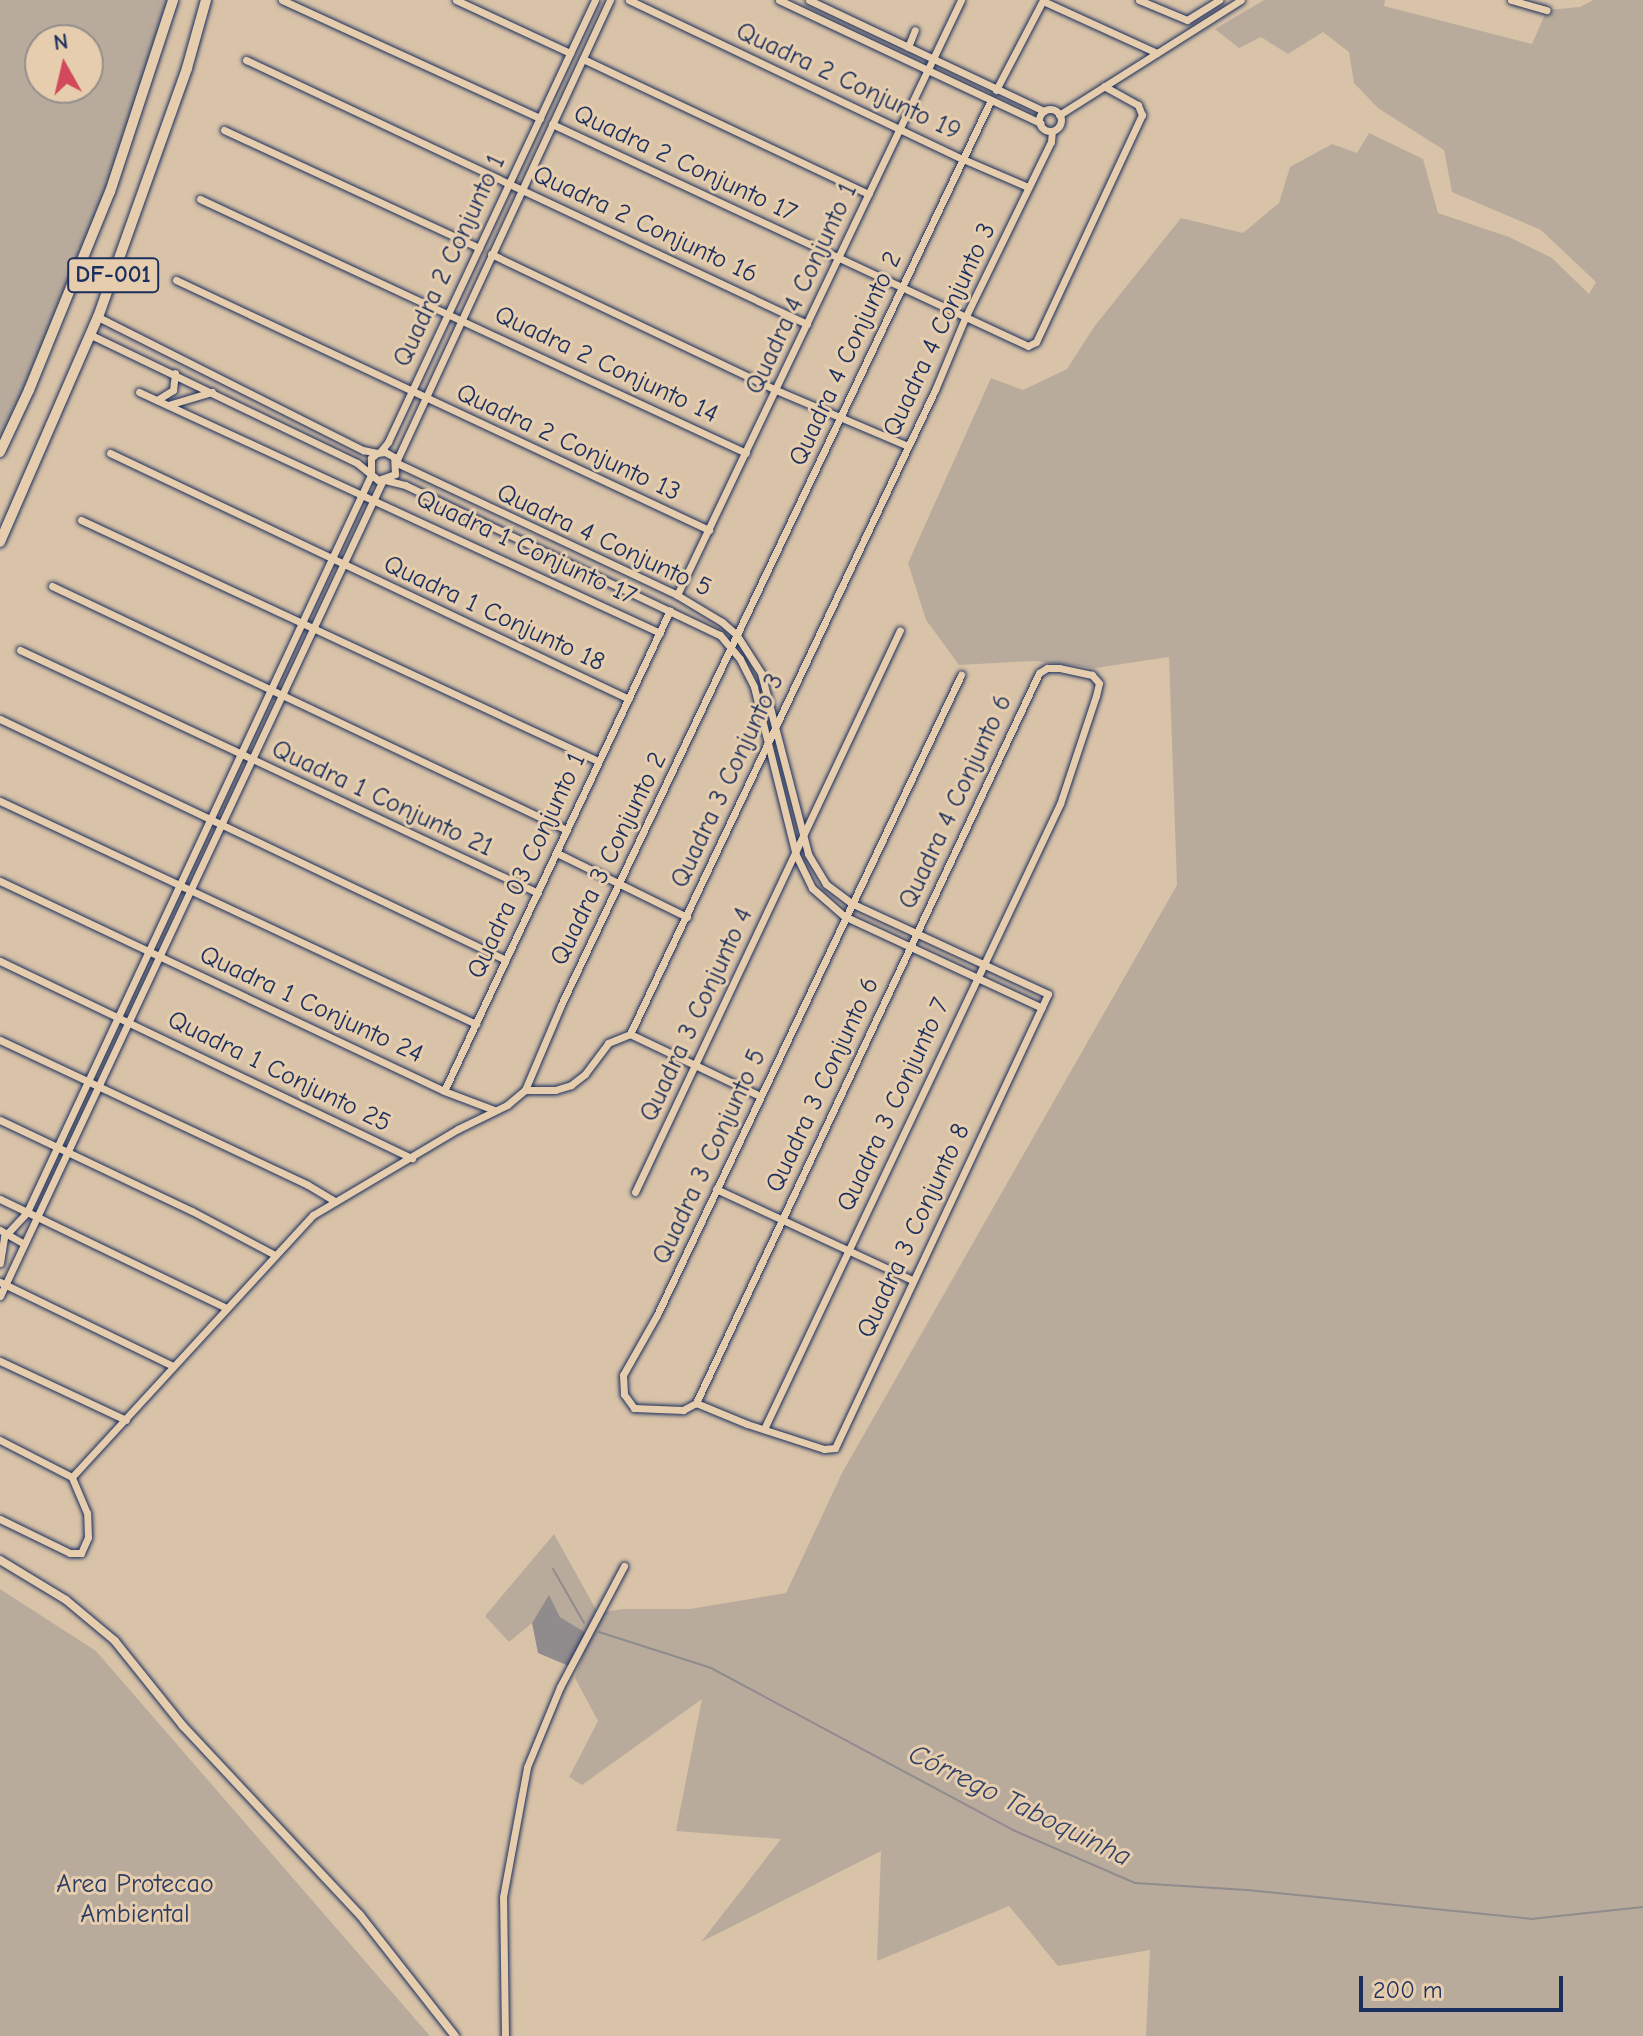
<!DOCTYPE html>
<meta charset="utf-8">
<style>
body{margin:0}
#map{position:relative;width:1643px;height:2036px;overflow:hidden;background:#d9c3a8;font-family:"Comic Neue",sans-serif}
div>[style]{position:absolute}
.green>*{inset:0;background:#b9ab9c}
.water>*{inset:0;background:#908b8c}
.stream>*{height:2px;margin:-1px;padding:0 1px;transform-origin:1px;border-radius:1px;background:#908b8c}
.roads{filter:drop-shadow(0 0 2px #1b2f5e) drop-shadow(0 0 2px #1b2f5e)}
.minor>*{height:7px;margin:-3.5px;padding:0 3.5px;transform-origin:3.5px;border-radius:3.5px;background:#e5cdad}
.minor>.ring{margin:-3.5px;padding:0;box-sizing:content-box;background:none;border:7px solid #e5cdad;border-radius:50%}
.tertiary>*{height:8px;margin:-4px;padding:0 4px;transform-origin:4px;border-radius:4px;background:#e5cdad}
.primary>*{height:10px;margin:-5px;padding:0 5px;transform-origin:5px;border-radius:5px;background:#e5cdad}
span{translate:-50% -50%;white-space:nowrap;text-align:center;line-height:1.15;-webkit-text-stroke:6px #e5cdad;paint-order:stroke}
.shield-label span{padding:2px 6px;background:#e5cdad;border:2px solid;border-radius:6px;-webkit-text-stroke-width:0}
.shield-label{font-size:24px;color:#1b2f5e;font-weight:700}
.street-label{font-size:26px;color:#1b2f5e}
.park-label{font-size:26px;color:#2b3b64}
.water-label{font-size:28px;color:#324167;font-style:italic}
.north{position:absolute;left:24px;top:24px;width:80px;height:80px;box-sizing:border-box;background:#e5cdad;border:2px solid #948e8d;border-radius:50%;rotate:352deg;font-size:22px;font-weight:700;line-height:32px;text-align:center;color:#1b2f5e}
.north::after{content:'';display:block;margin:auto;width:28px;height:36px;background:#d1495b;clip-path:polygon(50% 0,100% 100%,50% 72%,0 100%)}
.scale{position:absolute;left:1359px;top:1976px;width:204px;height:36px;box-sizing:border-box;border:4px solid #1b2f5e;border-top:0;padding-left:10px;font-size:24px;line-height:28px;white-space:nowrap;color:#1b2f5e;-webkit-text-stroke:6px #e5cdad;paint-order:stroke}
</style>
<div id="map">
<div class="green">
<i style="clip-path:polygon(evenodd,0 0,173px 0,62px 323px,0 456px,0 0,40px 40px,88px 40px,88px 88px,40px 88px,40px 40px)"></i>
<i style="clip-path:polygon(1264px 0,1385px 0,1384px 6px,1532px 44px,1547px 10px,1580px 7px,1593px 0,1643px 0,1643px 2036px,1146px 2036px,1150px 1950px,1058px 1966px,1009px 1906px,877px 1961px,881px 1851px,701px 1942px,781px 1839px,676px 1831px,702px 1699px,582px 1785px,569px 1777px,598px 1721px,575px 1678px,596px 1618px,586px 1633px,560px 1617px,549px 1596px,532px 1623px,509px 1642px,485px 1616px,554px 1534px,598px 1613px,623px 1609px,690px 1609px,786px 1593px,842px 1473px,1177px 885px,1169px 657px,1095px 668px,1034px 661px,959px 665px,926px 620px,908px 563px,991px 378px,1023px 390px,1067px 369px,1094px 327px,1181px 218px,1243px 233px,1279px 203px,1290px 167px,1332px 144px,1357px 153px,1369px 133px,1423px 159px,1438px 213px,1509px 237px,1552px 258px,1589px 294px,1596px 282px,1541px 230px,1452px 192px,1444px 150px,1378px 108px,1354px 83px,1349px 52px,1323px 32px,1288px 54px,1261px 37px,1239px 48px,1215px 29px)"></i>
<i style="clip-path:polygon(0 1589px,96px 1651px,430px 2036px,0 2036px)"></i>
</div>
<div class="water">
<i style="clip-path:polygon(549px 1595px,560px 1617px,586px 1633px,569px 1666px,538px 1653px,532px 1623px)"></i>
</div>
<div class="stream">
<i style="left:553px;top:1569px;width:62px;rotate:60.1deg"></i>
<i style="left:599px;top:1632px;width:118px;rotate:17.8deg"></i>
<i style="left:711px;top:1668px;width:343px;rotate:28.2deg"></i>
<i style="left:1013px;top:1830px;width:133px;rotate:23.5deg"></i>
<i style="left:1135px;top:1883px;width:112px;rotate:3.6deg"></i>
<i style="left:1247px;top:1890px;width:285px;rotate:5.8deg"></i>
<i style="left:1531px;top:1919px;width:113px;rotate:-6.1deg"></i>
</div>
<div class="roads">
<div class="minor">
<i style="left:282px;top:0;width:284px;rotate:24.6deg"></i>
<i style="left:456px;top:0;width:126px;rotate:24.9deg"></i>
<i style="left:629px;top:0;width:370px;rotate:25.5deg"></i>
<i style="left:963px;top:159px;width:71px;rotate:23.3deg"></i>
<i style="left:779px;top:0;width:289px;rotate:25.2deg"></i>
<i style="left:809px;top:0;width:260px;rotate:25.3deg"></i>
<i style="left:1139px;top:0;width:52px;rotate:22.6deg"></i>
<i style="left:1187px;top:20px;width:38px;rotate:-32deg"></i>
<i style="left:1511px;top:0;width:37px;rotate:16deg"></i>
<i style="left:1043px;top:1px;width:125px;rotate:24.5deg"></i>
<i style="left:908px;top:47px;width:18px;rotate:-68deg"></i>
<i style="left:583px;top:59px;width:316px;rotate:25.3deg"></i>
<i style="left:246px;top:60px;width:620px;rotate:25.2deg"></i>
<i style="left:996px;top:90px;width:102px;rotate:-62.4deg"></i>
<i class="ring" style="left:1039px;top:109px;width:15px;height:15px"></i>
<i style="left:1059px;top:115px;width:215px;rotate:-32.3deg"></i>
<i style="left:552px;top:124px;width:525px;rotate:25deg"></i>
<i style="left:1028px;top:346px;width:9px;rotate:-27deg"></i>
<i style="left:1036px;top:342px;width:251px;rotate:-65deg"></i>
<i style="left:1142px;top:115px;width:11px;rotate:-112deg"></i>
<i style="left:1138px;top:105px;width:39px;rotate:-151deg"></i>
<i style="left:224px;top:130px;width:281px;rotate:24.8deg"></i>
<i style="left:200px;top:199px;width:602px;rotate:24.95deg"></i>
<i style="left:491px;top:254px;width:316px;rotate:25.5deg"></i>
<i style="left:776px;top:390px;width:143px;rotate:23deg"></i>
<i style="left:176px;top:280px;width:589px;rotate:25.13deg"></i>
<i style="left:98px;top:317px;width:297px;rotate:26.7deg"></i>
<i style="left:363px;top:450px;width:14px;rotate:12deg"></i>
<i style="left:91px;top:335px;width:295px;rotate:25.7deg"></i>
<i style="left:357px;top:463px;width:27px;rotate:39deg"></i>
<i style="left:378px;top:480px;width:18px;rotate:-19deg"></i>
<i style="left:395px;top:474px;width:17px;rotate:-93deg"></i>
<i style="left:394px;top:457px;width:10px;rotate:-151deg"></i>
<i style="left:385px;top:452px;width:8px;rotate:173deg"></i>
<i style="left:377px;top:453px;width:8px;rotate:140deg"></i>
<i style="left:371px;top:458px;width:15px;rotate:90deg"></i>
<i style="left:139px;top:392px;width:574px;rotate:24.82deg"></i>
<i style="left:157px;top:400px;width:19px;rotate:-32deg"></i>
<i style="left:173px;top:390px;width:17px;rotate:-83deg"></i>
<i style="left:168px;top:405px;width:46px;rotate:-16.5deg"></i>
<i style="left:380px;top:452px;width:13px;rotate:-51deg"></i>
<i style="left:388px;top:442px;width:488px;rotate:-64.9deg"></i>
<i style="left:110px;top:453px;width:574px;rotate:25.36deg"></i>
<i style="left:396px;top:462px;width:509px;rotate:-65.15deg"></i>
<i style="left:397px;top:463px;width:310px;rotate:25.2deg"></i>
<i style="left:677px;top:595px;width:52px;rotate:31deg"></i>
<i style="left:722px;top:622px;width:18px;rotate:41deg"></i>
<i style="left:736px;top:634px;width:46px;rotate:57.3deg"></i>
<i style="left:761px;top:673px;width:187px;rotate:75.4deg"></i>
<i style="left:808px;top:854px;width:35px;rotate:59deg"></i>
<i style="left:826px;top:884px;width:31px;rotate:37deg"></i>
<i style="left:851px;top:903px;width:217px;rotate:24.8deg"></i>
<i style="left:1048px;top:994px;width:501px;rotate:115.13deg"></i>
<i style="left:835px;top:1448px;width:11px;rotate:175deg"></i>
<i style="left:824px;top:1449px;width:81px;rotate:-162deg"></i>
<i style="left:747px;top:1424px;width:55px;rotate:-157.6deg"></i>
<i style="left:385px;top:480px;width:21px;rotate:14deg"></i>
<i style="left:405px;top:485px;width:349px;rotate:25.5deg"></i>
<i style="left:720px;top:635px;width:31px;rotate:50deg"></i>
<i style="left:740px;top:659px;width:31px;rotate:63deg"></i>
<i style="left:754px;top:687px;width:173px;rotate:76deg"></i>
<i style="left:796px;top:855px;width:37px;rotate:64deg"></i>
<i style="left:812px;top:888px;width:43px;rotate:41.2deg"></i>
<i style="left:844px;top:916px;width:218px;rotate:24.9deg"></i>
<i style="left:81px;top:520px;width:570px;rotate:24.99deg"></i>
<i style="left:52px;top:586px;width:570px;rotate:25.35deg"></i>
<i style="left:677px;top:595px;width:659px;rotate:-64.48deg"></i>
<i style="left:20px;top:650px;width:572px;rotate:25.13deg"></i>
<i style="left:0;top:719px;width:560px;rotate:25.47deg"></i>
<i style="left:0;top:801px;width:526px;rotate:25.1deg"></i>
<i style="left:557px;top:853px;width:145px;rotate:26.2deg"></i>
<i style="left:0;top:881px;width:491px;rotate:25.3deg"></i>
<i style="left:444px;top:1091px;width:53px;rotate:20.8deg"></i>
<i style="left:0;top:961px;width:457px;rotate:25.6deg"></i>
<i style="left:630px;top:1034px;width:713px;rotate:-64.66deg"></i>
<i style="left:935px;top:390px;width:78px;rotate:-67.4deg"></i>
<i style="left:965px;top:318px;width:196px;rotate:-64deg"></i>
<i style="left:1051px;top:142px;width:11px;rotate:-85deg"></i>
<i style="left:0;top:1040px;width:340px;rotate:25.2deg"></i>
<i style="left:308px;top:1185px;width:29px;rotate:31deg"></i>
<i style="left:525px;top:1090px;width:30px"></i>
<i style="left:555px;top:1090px;width:17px;rotate:-17deg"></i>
<i style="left:571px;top:1085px;width:18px;rotate:-38deg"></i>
<i style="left:585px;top:1074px;width:39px;rotate:-53deg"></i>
<i style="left:608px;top:1043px;width:24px;rotate:-22deg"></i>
<i style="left:630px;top:1034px;width:144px;rotate:25.5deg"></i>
<i style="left:444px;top:1091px;width:531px;rotate:-64.83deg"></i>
<i style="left:0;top:1120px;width:212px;rotate:25.4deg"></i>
<i style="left:192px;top:1211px;width:94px;rotate:27.9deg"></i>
<i style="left:716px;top:1189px;width:216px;rotate:24.9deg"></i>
<i style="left:635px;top:1192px;width:621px;rotate:-64.75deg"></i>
<i style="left:0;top:1199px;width:251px;rotate:25.7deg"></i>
<i style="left:0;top:1230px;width:28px;rotate:30deg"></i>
<i style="left:0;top:1263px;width:26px;rotate:-81deg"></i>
<i style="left:4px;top:1237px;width:34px;rotate:-47deg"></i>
<i style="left:27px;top:1212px;width:813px;rotate:-64.98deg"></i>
<i style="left:0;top:1282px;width:192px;rotate:25.9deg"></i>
<i style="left:0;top:1296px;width:901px;rotate:-64.86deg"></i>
<i style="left:0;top:1361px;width:139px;rotate:25.1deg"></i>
<i style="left:764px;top:1429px;width:692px;rotate:-64.66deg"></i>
<i style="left:1060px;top:804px;width:114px;rotate:-71.6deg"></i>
<i style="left:1096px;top:696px;width:13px;rotate:-77deg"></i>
<i style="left:1099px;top:683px;width:11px;rotate:-131deg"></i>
<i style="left:1092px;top:675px;width:34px;rotate:-168deg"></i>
<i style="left:1059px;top:668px;width:12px;rotate:180deg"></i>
<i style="left:1047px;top:668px;width:9px;rotate:148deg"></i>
<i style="left:1039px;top:673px;width:807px;rotate:115.17deg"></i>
<i style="left:696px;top:1403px;width:15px;rotate:152deg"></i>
<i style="left:683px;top:1410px;width:49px;rotate:-177.7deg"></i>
<i style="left:634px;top:1408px;width:17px;rotate:-126deg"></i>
<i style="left:624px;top:1394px;width:19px;rotate:-93deg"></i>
<i style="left:623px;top:1375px;width:69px;rotate:-60.5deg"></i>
<i style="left:657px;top:1315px;width:709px;rotate:-64.59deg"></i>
<i style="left:0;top:1440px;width:81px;rotate:27.2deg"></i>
<i style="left:72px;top:1477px;width:356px;rotate:-47.4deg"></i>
<i style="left:313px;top:1215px;width:169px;rotate:-30.7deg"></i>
<i style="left:458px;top:1129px;width:55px;rotate:-26.1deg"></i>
<i style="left:507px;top:1105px;width:23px;rotate:-40deg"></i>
<i style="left:525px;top:1090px;width:92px;rotate:-67deg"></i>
<i style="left:561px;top:1005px;width:1002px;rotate:-64.59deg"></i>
<i style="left:0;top:1519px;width:78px;rotate:25.9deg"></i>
<i style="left:70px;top:1553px;width:11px"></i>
<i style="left:81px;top:1553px;width:17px;rotate:-66deg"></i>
<i style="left:88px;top:1537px;width:24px;rotate:-92deg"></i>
<i style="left:87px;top:1513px;width:39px;rotate:-113deg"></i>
<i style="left:505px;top:2036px;width:139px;rotate:-90.8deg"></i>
<i style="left:503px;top:1897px;width:132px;rotate:-79.5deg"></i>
<i style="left:527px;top:1767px;width:87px;rotate:-67.6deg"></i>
<i style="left:560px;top:1687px;width:137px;rotate:-62.1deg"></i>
</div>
<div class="tertiary">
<i style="left:0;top:1560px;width:77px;rotate:31.2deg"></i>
<i style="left:66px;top:1600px;width:64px;rotate:39.9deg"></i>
<i style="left:115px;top:1641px;width:109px;rotate:51.3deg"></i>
<i style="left:183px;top:1726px;width:259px;rotate:46.9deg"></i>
<i style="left:360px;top:1915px;width:154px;rotate:51.9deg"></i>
</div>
<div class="primary">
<i style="left:0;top:452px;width:68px;rotate:-64.9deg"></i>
<i style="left:29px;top:390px;width:214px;rotate:-67.8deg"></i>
<i style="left:110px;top:192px;width:202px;rotate:-71.8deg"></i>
<i style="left:0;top:542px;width:245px;rotate:-66.5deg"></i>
<i style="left:98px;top:317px;width:264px;rotate:-70.3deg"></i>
<i style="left:187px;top:68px;width:71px;rotate:-74.4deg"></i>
</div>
</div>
<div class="shield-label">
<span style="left:113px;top:275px">DF-001</span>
</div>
<div class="street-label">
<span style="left:848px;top:82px;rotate:25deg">Quadra 2 Conjunto 19</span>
<span style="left:685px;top:164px;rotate:25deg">Quadra 2 Conjunto 17</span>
<span style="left:645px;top:225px;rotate:25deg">Quadra 2 Conjunto 16</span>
<span style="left:450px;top:261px;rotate:-65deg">Quadra 2 Conjunto 1</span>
<span style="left:802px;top:289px;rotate:-65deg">Quadra 4 Conjunto 1</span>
<span style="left:940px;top:330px;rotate:-65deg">Quadra 4 Conjunto 3</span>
<span style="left:846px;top:359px;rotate:-65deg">Quadra 4 Conjunto 2</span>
<span style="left:606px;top:365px;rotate:25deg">Quadra 2 Conjunto 14</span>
<span style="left:568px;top:443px;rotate:25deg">Quadra 2 Conjunto 13</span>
<span style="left:604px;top:541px;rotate:25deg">Quadra 4 Conjunto 5</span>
<span style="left:526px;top:548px;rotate:25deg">Quadra 1 Conjunto 17</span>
<span style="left:494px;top:614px;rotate:25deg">Quadra 1 Conjunto 18</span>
<span style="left:728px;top:781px;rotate:-65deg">Quadra 3 Conjunto 3</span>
<span style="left:382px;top:799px;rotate:25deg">Quadra 1 Conjunto 21</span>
<span style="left:956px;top:802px;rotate:-65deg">Quadra 4 Conjunto 6</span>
<span style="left:609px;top:859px;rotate:-64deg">Quadra 3 Conjunto 2</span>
<span style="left:527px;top:866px;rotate:-65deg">Quadra 03 Conjunto 1</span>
<span style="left:311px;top:1005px;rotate:25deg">Quadra 1 Conjunto 24</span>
<span style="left:697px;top:1015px;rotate:-65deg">Quadra 3 Conjunto 4</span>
<span style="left:279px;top:1072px;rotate:26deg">Quadra 1 Conjunto 25</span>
<span style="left:823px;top:1085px;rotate:-65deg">Quadra 3 Conjunto 6</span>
<span style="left:894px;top:1105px;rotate:-65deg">Quadra 3 Conjunto 7</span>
<span style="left:710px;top:1157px;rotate:-65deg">Quadra 3 Conjunto 5</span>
<span style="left:914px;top:1231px;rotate:-65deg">Quadra 3 Conjunto 8</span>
</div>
<div class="park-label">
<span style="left:135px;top:1900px">Area Protecao<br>Ambiental</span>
</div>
<div class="water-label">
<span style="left:1020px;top:1805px;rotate:26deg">Córrego Taboquinha</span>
</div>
<div class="north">N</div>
<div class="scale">200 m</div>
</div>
